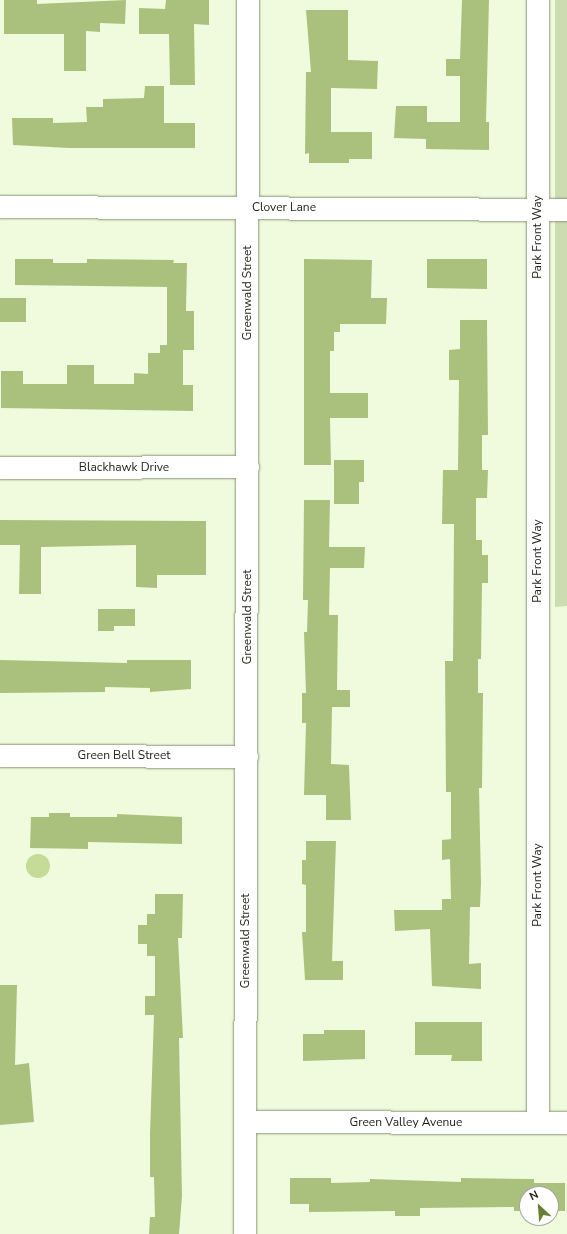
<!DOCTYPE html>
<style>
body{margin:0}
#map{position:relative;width:567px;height:1234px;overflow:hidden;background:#f0fbdd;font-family:"Nunito Sans",sans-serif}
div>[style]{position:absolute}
.green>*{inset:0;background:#cddcb1}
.water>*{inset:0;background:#c4dc97}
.round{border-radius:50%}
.building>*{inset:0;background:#aac17d}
.roads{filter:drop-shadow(0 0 1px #8a9478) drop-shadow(0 0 1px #8a9478)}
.minor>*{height:22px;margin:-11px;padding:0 11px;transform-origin:11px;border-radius:11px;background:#fff}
span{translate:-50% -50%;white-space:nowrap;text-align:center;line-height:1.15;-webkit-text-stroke:3.5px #fff;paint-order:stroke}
.street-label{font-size:12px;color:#1b1f14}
.north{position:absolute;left:519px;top:1186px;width:40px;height:40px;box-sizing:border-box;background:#fff;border:1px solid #a4a5a1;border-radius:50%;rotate:334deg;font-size:11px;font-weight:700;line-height:16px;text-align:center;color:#1b1f14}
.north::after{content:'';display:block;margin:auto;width:14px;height:18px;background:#687f31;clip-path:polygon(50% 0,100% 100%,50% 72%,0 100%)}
</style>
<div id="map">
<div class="green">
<i style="clip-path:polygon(555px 0,567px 0,567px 606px,555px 607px)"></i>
</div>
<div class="water">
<i class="round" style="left:26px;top:854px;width:24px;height:24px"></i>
</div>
<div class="building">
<i style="clip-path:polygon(4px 0,37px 0,37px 4px,126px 0,125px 24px,100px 23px,100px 32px,86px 31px,86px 71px,64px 71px,64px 34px,4px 34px)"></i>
<i style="clip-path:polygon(166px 0,209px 0,209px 25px,194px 24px,195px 85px,170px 85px,169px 34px,139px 34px,139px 8px,165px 9px)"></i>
<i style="clip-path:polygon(462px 0,489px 0,486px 122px,489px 122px,489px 150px,426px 149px,426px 139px,394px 138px,396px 106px,427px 106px,427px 122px,460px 122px,460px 76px,446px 76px,446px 59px,460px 59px)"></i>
<i style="clip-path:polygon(306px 10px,348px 10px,348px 60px,378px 61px,377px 89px,331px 88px,331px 132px,372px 132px,372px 159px,349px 159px,349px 163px,309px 163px,309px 153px,305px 154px,306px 72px,311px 72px)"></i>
<i style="clip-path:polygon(145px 86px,164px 86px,164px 123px,195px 123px,195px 148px,69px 148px,13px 145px,12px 118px,53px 118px,53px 123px,87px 122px,86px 107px,103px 107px,103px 99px,144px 98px)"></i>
<i style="clip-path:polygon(15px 259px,53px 259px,53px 263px,87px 263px,87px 259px,174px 260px,173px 263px,187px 263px,186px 311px,194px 311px,194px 350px,183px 350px,183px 385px,193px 385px,193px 411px,1px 408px,1px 371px,23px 371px,23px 384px,67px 384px,67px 365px,94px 365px,94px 384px,134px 384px,134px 373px,148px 374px,148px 353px,160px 353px,160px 345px,167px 345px,167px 287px,15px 285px)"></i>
<i style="clip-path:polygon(304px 259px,372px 260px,371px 298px,387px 298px,386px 324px,340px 324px,340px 332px,334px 332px,334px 351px,330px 351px,330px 393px,368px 393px,368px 418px,330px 418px,331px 465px,304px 465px)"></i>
<i style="clip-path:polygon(427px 259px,487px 259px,487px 289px,427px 288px)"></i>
<i style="clip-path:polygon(0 298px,26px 298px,26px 322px,0 322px)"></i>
<i style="clip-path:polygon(460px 320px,487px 320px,488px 435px,482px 435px,482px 470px,488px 470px,487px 498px,476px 498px,476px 540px,482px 540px,482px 555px,488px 555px,488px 583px,482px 583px,481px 659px,478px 659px,478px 693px,483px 693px,482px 788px,479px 788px,481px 883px,480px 907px,470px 907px,469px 964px,481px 963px,481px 989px,432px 986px,430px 929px,395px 931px,394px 910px,442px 910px,442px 899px,451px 899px,450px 859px,442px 860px,442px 840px,451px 839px,451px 792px,446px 792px,445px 661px,453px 661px,454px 524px,442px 524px,443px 470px,458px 470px,459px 380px,449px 380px,449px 350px,460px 349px)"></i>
<i style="clip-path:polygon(334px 460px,364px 460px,364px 482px,359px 482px,359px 504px,334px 504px)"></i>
<i style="clip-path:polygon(304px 500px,330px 500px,329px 547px,365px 547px,364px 568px,330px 568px,329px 615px,338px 615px,337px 690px,350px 690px,350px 707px,332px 707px,331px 764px,349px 765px,351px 820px,326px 820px,326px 795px,304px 795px,306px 723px,302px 723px,302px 693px,306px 693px,304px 632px,307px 632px,308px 600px,303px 600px)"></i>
<i style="clip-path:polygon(0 520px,206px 521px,206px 575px,157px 575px,157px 588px,136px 587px,136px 545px,41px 547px,41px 594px,19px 594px,20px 545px,0 545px)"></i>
<i style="clip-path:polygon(98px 609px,135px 609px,135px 626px,114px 626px,114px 631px,98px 631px)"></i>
<i style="clip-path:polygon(0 660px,127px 663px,127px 660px,191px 660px,191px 689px,150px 692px,150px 688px,105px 687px,105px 692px,0 693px)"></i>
<i style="clip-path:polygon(49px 813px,70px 813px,70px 817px,117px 817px,117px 814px,182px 817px,182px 844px,88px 842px,88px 849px,30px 848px,31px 817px,49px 817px)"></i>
<i style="clip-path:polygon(306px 841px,336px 841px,332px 961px,343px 961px,343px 980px,305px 980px,302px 932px,306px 932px,306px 885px,302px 884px,302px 860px,306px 860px)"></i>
<i style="clip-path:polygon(155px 894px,183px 894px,182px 938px,178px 938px,183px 1038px,179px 1038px,182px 1196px,179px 1234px,149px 1234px,150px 1217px,155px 1217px,154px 1177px,150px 1177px,150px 1134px,154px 1015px,145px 1015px,145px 996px,155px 996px,155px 956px,147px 956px,147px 944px,138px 944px,138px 925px,147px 925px,147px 914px,155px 914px)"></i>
<i style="clip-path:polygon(0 985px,17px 985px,15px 1065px,29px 1063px,34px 1122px,0 1125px)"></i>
<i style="clip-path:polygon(415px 1022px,482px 1022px,482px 1061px,451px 1061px,452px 1055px,415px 1055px)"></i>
<i style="clip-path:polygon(324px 1030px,365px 1030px,365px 1059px,303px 1061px,303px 1034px,324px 1034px)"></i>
<i style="clip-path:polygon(290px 1178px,331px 1178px,331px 1183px,370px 1182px,370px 1179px,461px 1182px,461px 1178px,534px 1179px,534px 1183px,565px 1183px,565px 1211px,551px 1211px,551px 1194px,527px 1194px,527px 1211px,514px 1211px,514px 1207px,420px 1208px,420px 1216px,395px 1216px,395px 1211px,309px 1212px,309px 1204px,290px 1204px)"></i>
</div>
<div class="roads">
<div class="minor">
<i style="left:0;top:207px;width:567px;rotate:0.3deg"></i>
<i style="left:0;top:468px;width:248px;rotate:-0.2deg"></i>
<i style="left:0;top:756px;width:247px;rotate:0.2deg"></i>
<i style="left:246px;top:1122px;width:321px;rotate:0.2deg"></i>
<i style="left:538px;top:1123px;width:1123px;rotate:-90deg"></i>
<i style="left:245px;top:1234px;width:1234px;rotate:-89.86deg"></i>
</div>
</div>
<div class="street-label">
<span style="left:284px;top:208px">Clover Lane</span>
<span style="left:538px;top:237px;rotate:-90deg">Park Front Way</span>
<span style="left:248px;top:293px;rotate:-90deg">Greenwald Street</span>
<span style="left:124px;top:468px">Blackhawk Drive</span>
<span style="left:538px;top:561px;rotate:-90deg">Park Front Way</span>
<span style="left:248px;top:617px;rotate:-90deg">Greenwald Street</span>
<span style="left:124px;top:756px">Green Bell Street</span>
<span style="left:538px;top:885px;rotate:-90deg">Park Front Way</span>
<span style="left:246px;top:941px;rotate:-90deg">Greenwald Street</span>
<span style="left:406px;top:1123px">Green Valley Avenue</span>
</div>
<div class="north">N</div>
</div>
